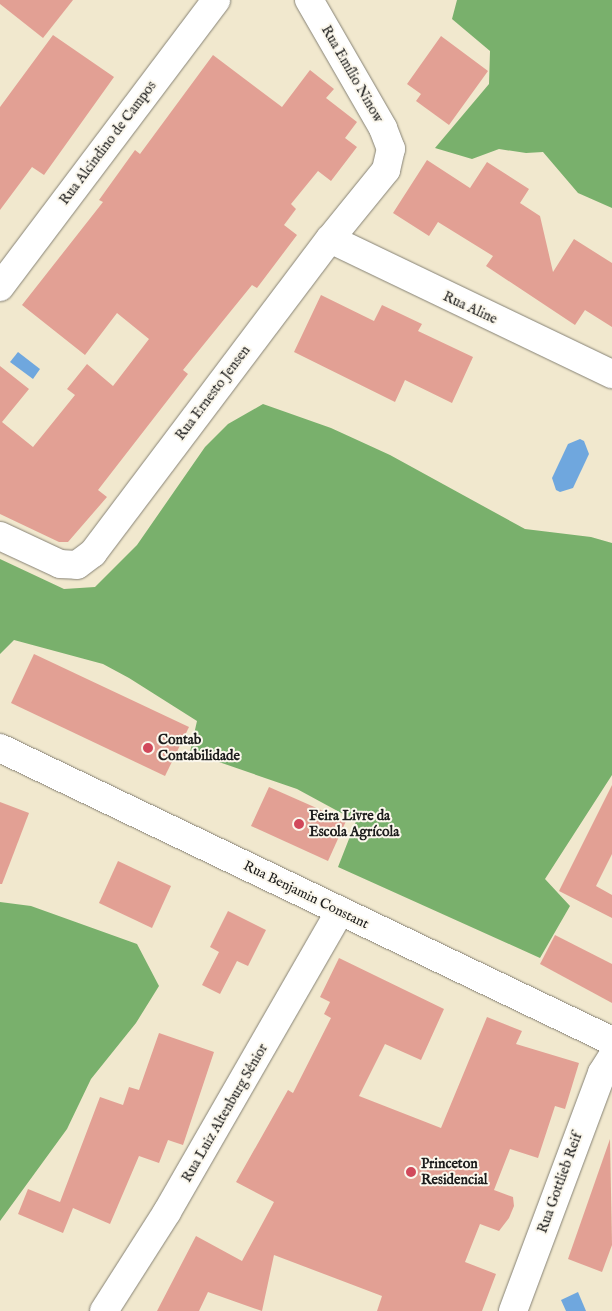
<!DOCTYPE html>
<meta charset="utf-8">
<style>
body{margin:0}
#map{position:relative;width:612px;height:1311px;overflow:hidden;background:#f1e8ce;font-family:"IM FELL English",serif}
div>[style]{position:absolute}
.forest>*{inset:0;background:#79b06c}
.water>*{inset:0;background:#6fa7de}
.building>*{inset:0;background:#e2a094}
.roads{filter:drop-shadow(0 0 1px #868275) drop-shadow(0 0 1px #868275)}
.minor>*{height:28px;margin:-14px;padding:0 14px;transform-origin:14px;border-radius:14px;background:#fff}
.secondary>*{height:28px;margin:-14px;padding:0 14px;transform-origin:14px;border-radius:14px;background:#fff}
.dots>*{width:14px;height:14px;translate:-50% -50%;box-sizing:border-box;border:2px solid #fbf7ec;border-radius:50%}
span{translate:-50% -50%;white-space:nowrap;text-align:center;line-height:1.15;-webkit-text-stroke:4px #fbf7ec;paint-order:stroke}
.street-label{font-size:14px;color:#1c1c1c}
.poi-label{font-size:14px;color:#1c1c1c;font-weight:700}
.left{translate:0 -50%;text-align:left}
</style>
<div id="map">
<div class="forest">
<i style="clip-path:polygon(457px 0,612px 0,612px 208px,578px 193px,543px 152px,526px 153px,499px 149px,472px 159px,435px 148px,489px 84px,490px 51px,452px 19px)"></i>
<i style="clip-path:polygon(263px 404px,331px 428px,390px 455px,525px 529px,591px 537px,612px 543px,612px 775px,545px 879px,570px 906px,540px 958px,338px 867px,356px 821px,297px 789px,190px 752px,197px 721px,129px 678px,103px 664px,14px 640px,0 654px,0 559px,64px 589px,95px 587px,137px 545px,205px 447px,228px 424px)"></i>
<i style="clip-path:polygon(0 902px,31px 906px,137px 944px,159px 986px,136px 1023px,91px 1079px,67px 1129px,0 1221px)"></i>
</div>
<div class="water">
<i style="clip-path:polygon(18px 352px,40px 369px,33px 379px,10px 362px)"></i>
<i style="clip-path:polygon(580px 439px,584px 441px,589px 454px,573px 488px,560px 492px,556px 490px,552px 478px,568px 444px)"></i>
<i style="clip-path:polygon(578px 1292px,586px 1311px,566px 1311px,561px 1300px)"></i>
</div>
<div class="building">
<i style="clip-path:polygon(0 0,73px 0,43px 38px,0 4px)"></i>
<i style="clip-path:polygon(53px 35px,114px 77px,44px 175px,32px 167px,0 210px,0 107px)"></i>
<i style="clip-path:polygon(441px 36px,488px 71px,449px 125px,416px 101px,421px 94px,407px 84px)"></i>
<i style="clip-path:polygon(213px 55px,282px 107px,310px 70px,334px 89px,326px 98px,357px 122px,345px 138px,357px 147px,331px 181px,318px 171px,291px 204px,296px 209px,284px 225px,297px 235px,257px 288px,252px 285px,183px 370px,188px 374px,98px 490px,107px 497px,68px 542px,59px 542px,0 514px,0 366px,29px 389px,2px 422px,33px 447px,75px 395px,67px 389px,87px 364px,113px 386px,149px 339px,117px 313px,85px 355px,22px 305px,103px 202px,99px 200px,135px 150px,140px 154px)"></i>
<i style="clip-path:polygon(427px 160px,470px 188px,487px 162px,529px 189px,520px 203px,540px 216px,553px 272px,574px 239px,612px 263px,612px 327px,585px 310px,575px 325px,486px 266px,493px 256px,438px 222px,429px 236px,393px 213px)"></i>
<i style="clip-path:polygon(321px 295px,374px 321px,382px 305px,422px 324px,418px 331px,473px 357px,452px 403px,405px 380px,395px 402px,294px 352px)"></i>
<i style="clip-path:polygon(34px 654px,189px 727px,165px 776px,11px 703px)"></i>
<i style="clip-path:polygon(612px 785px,612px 854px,596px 886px,612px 895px,612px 918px,559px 891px)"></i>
<i style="clip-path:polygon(269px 787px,346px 821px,328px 861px,251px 826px)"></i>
<i style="clip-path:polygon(0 802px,29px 813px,2px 884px,0 884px)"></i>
<i style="clip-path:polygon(118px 861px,171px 886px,152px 928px,99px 903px)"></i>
<i style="clip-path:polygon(228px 911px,266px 930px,248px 966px,237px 961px,220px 994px,202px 985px,219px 952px,210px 947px)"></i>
<i style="clip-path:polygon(555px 935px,612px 964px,612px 1003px,540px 964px)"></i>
<i style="clip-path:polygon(339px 958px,444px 1009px,421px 1060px,385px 1044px,359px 1096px,441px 1128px,487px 1017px,522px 1031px,516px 1044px,579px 1063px,565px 1109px,555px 1106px,538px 1158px,510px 1149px,494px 1190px,513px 1197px,514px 1206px,509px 1218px,499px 1231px,480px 1224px,465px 1262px,496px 1274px,482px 1311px,377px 1311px,382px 1296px,274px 1255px,262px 1311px,208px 1292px,199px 1311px,157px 1311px,196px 1236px,242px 1261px,274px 1202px,236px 1182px,288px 1090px,293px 1093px,331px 1018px,324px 1014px,330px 1002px,320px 997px)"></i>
<i style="clip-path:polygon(159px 1033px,214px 1052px,183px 1145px,168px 1140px,159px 1163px,139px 1156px,110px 1224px,73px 1208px,63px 1233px,18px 1214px,28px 1189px,60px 1202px,100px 1097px,123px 1105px,129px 1087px,139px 1090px)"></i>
<i style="clip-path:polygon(610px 1139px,612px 1245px,602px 1272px,568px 1259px)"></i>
</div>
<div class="roads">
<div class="minor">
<i style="left:330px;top:239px;width:313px;rotate:25.6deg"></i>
<i style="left:0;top:287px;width:359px;rotate:-53deg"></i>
<i style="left:0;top:536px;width:66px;rotate:25deg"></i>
<i style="left:60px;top:564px;width:17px;rotate:3deg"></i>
<i style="left:77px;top:565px;width:20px;rotate:-37deg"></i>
<i style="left:93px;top:553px;width:393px;rotate:-53deg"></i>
<i style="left:330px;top:239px;width:89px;rotate:-50.9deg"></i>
<i style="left:386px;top:170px;width:22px;rotate:-77deg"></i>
<i style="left:391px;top:149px;width:22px;rotate:-111deg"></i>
<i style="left:383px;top:128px;width:148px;rotate:-120deg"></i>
<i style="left:104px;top:1311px;width:117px;rotate:-57.5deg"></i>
<i style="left:167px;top:1212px;width:347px;rotate:-60.1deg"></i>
<i style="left:513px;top:1311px;width:254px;rotate:-69.5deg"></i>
<i style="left:602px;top:1073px;width:19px;rotate:-58deg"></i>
</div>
<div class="secondary">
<i style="left:0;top:748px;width:679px;rotate:25.58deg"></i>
</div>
</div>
<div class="dots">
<i style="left:148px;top:748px;background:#d1495b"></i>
<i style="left:299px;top:824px;background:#d1495b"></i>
<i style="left:411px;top:1172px;background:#d1495b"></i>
</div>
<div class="street-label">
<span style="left:352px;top:74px;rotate:60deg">Rua Emílio Ninow</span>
<span style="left:108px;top:143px;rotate:-53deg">Rua Alcindino de Campos</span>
<span style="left:470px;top:308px;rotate:25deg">Rua Aline</span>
<span style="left:213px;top:393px;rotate:-53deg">Rua Ernesto Jensen</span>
<span style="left:306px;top:895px;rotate:26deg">Rua Benjamin Constant</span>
<span style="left:225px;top:1113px;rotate:-60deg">Rua Luiz Altenburg Sênior</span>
<span style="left:560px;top:1183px;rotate:-70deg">Rua Gottlieb Reif</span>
</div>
<div class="poi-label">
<span class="left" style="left:158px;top:748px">Contab<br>Contabilidade</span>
<span class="left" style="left:309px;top:824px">Feira Livre da<br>Escola Agrícola</span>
<span class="left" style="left:421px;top:1172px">Princeton<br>Residencial</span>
</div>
</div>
